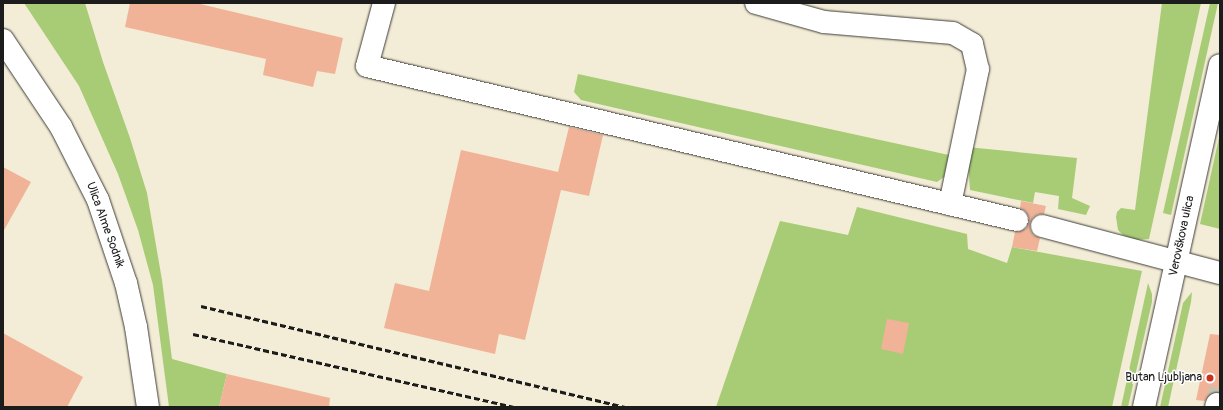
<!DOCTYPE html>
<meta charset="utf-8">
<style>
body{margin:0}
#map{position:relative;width:1223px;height:410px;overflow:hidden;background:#f3ecd6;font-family:Pangolin,sans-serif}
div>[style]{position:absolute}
.green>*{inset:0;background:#a7cc75}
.building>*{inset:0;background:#f1b397}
.minor-tunnel>*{height:22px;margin-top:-11px;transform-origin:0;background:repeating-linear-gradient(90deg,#c8c2b1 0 22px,transparent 0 33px)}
.roads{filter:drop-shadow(0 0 1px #3c3b38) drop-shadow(0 0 1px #3c3b38)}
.minor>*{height:22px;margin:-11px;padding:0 11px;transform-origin:11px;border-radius:11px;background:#fff}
.rail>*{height:3px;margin-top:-1.5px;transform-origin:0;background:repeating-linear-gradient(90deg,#1c1c1c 0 6px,transparent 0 9px)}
.dots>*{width:11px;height:11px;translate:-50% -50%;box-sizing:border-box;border:2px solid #fff;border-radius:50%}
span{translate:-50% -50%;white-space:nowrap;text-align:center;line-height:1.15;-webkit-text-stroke:3px #fff;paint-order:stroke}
.street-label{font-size:12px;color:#1c1c1c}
.poi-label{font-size:12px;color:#1c1c1c}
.right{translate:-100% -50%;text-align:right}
.frame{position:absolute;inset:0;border:4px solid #1c1c1c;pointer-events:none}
</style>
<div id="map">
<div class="green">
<i style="clip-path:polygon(24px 3px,85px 3px,103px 62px,130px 138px,147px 193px,162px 280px,172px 359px,227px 374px,219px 407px,169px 407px,153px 285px,138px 230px,118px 174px,79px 86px)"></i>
<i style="clip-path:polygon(1162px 3px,1201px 3px,1149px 239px,1135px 240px,1123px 235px,1118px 230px,1116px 217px,1117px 212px,1121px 208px,1135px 210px)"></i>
<i style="clip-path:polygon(1210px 3px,1218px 3px,1171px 215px,1163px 213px)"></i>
<i style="clip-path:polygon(578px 74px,949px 155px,944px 177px,937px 182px,581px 100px,574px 92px)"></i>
<i style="clip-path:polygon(1220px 133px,1220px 229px,1200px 224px)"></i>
<i style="clip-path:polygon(967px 147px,1077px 158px,1072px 198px,1090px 206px,1086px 215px,1058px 209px,1059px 196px,1035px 192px,1033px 203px,970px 190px)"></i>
<i style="clip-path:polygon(857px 207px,967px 234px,968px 249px,1007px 263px,1012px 247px,1142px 271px,1112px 407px,716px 407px,780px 221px,848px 235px)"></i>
<i style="clip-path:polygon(1148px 283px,1152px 294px,1152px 302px,1128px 407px,1121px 407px)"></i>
<i style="clip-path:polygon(1192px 292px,1191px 302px,1168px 407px,1160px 407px,1183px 303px)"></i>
</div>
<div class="building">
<i style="clip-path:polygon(130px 3px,196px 3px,343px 38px,335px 74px,317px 71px,313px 87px,263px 75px,266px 59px,125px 27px)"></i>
<i style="clip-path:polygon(569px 127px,603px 135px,589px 196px,561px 190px,525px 340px,499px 334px,495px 354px,384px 328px,395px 283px,429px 291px,461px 150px,558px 172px)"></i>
<i style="clip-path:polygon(3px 167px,31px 182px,3px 232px)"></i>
<i style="clip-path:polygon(1021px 201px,1046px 206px,1044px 214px,1038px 214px,1033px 217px,1030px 223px,1030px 230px,1033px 235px,1040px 238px,1037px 251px,1012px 247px,1015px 232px,1026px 229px,1029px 222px,1029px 217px,1026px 211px,1020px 208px)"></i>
<i style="clip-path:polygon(887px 319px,909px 323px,903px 354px,881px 349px)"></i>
<i style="clip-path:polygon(3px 333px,83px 377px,67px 407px,3px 407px)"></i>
<i style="clip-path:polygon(1210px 334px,1220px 335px,1220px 392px,1214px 392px,1209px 394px,1205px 401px,1196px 400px)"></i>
<i style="clip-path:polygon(227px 374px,330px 398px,329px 407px,219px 407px)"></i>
</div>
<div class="minor-tunnel">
<i style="left:1217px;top:404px;width:16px;rotate:-79deg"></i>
</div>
<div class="roads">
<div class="minor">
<i style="left:384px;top:3px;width:65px;rotate:105.1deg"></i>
<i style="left:367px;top:66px;width:668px;rotate:13.33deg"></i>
<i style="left:756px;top:3px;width:71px;rotate:15.6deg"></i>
<i style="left:824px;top:22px;width:129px;rotate:4.9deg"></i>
<i style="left:953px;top:33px;width:22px;rotate:30deg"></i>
<i style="left:972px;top:44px;width:26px;rotate:77deg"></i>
<i style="left:978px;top:69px;width:138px;rotate:101.7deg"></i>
<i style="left:3px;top:40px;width:105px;rotate:56.3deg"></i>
<i style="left:61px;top:127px;width:82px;rotate:63.1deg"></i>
<i style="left:98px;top:200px;width:88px;rotate:71.4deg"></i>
<i style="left:126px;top:283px;width:45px;rotate:77.2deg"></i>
<i style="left:136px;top:327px;width:81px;rotate:81.5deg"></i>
<i style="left:1042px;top:226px;width:184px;rotate:14.8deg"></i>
<i style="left:1144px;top:407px;width:350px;rotate:-77.5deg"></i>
<i style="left:1216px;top:407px;width:3px;rotate:-72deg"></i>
</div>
</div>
<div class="rail">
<i style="left:201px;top:306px;width:437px;rotate:13.4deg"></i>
<i style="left:193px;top:334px;width:330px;rotate:12.8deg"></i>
</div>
<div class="dots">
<i style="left:1210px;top:378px;background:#c8321e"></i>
</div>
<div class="street-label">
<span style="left:105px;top:225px;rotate:70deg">Ulica Alme Sodnik</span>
<span style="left:1182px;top:236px;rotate:-78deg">Verovškova ulica</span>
</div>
<div class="poi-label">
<span class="right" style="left:1202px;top:378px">Butan Ljubljana</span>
</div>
<div class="frame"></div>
</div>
